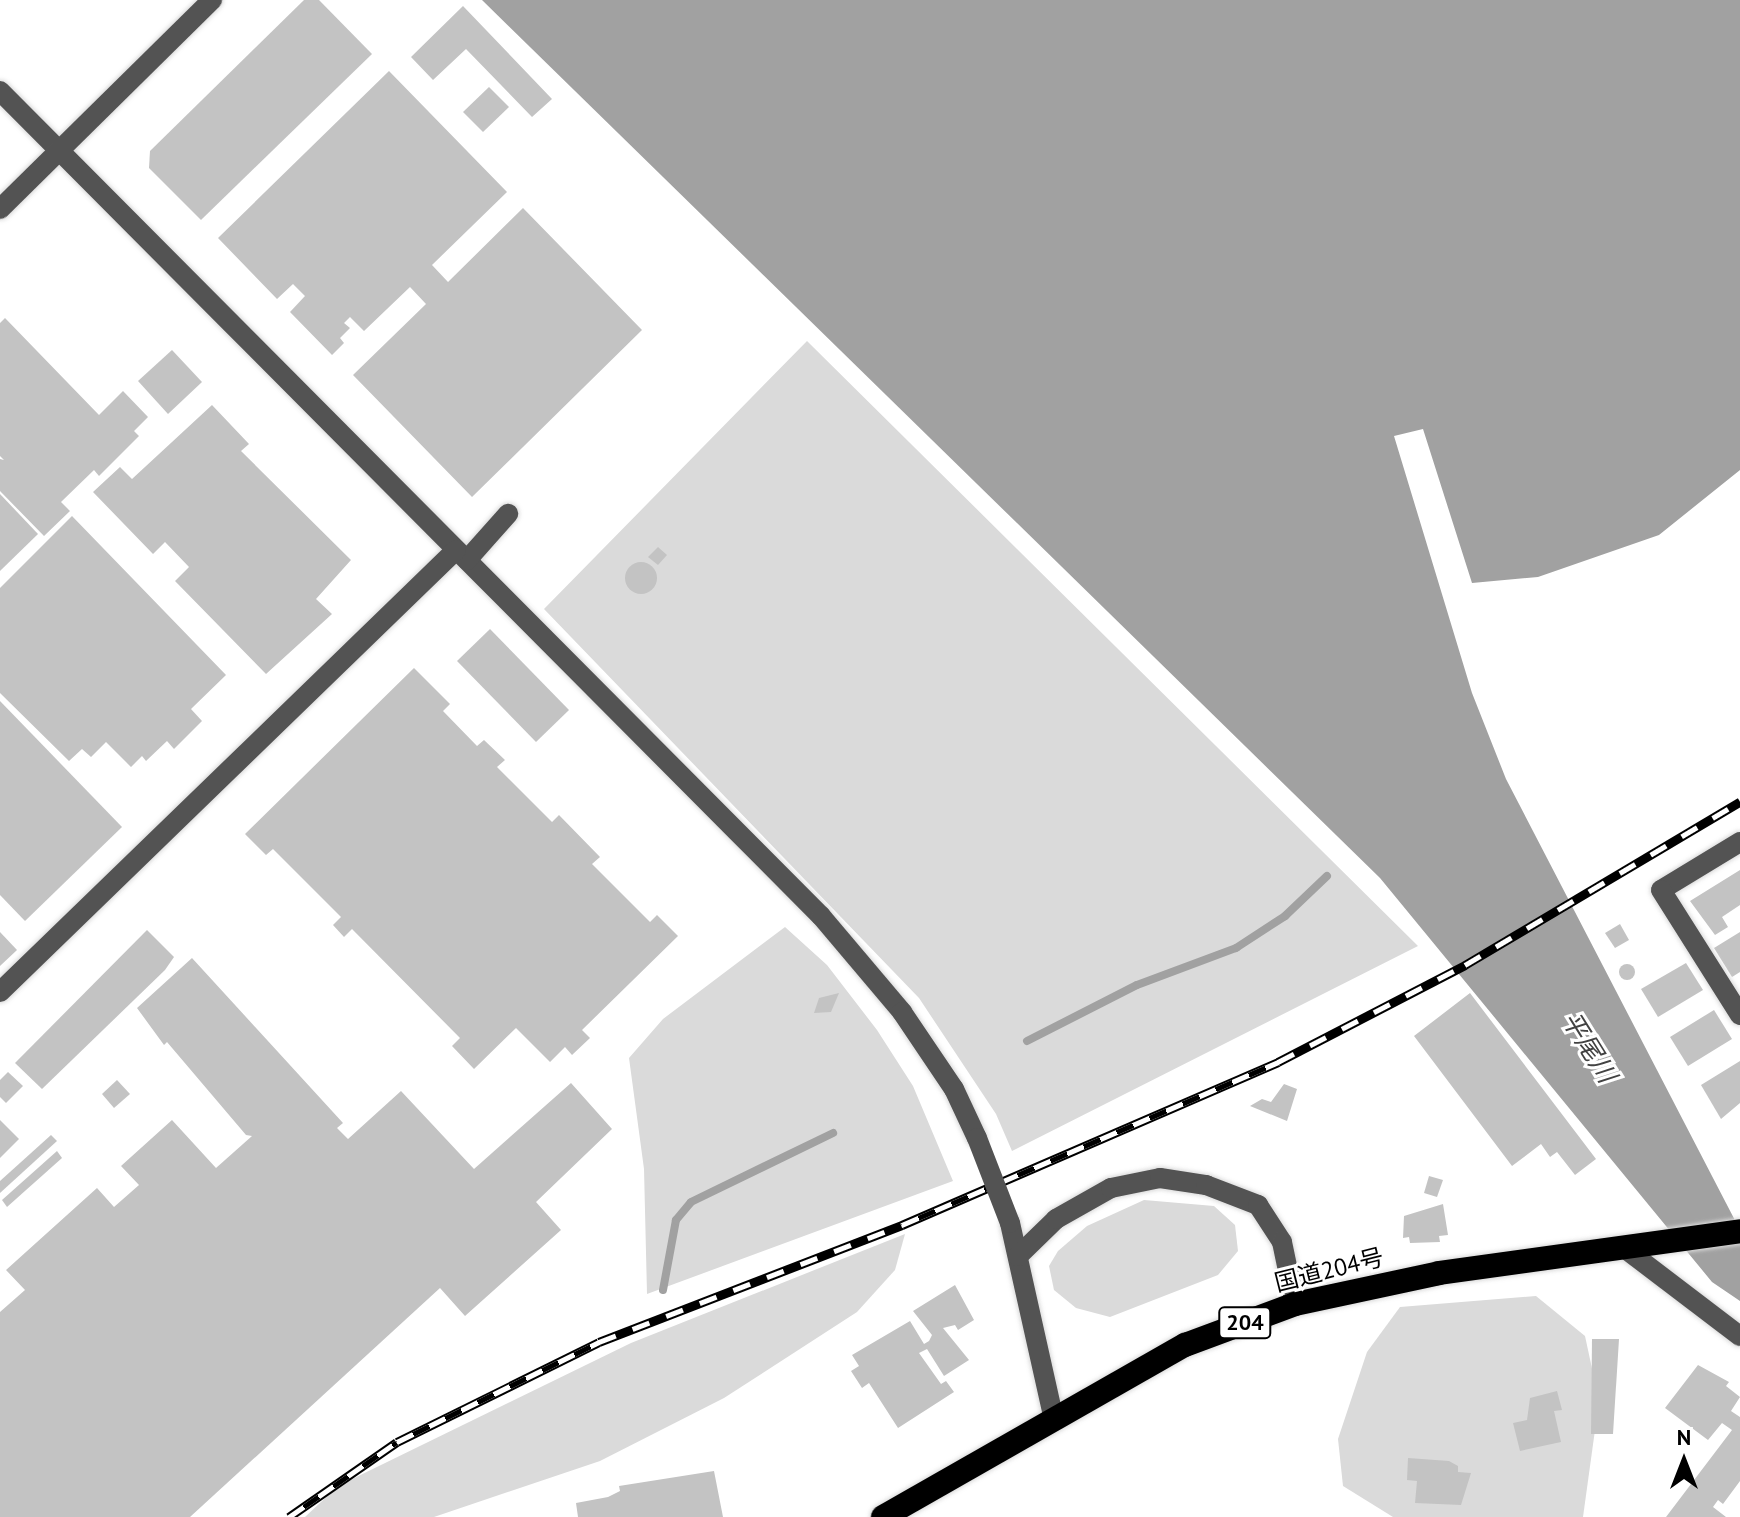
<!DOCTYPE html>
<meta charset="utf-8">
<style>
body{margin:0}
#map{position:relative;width:1740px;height:1517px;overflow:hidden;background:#fff;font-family:"PT Sans","Noto Sans JP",sans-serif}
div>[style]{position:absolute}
.green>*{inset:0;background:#dadada}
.water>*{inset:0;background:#a1a1a1}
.stream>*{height:8px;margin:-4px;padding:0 4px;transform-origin:4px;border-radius:4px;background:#a1a1a1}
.building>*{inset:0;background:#c3c3c3}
.round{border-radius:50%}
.roads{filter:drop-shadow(0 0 2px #dbdbdb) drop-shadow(0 0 2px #dbdbdb)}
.minor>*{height:20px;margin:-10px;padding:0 10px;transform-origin:10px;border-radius:10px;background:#535353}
.highway>*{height:24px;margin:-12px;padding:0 12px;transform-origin:12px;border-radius:12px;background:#000}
.rail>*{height:9px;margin-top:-4.5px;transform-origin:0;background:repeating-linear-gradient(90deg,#fff 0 18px,#000 0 36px);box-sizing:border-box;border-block:2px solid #000}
.minor-bridge>*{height:20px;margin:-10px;padding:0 10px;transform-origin:10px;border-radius:10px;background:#535353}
span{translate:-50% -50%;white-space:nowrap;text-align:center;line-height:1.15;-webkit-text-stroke:6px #fff;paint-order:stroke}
.shield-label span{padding:2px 6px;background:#fff;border:2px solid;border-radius:6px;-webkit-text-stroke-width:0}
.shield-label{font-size:22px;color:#000;font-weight:700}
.street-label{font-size:24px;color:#000}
.water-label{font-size:26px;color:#424242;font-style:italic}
.north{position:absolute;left:1644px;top:1421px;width:80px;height:80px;-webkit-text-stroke:6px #fff;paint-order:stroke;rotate:0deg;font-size:22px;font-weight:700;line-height:32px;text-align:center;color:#000}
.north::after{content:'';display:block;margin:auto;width:28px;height:36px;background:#000;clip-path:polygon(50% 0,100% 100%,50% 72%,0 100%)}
</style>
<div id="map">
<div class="green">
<i style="clip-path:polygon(807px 341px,1418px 946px,1012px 1151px,996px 1114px,919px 998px,544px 609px)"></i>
<i style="clip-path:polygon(785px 927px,827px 965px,877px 1030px,913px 1086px,953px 1181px,647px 1294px,644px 1169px,629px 1058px,663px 1019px)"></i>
<i style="clip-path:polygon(1144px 1200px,1214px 1206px,1235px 1225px,1238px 1251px,1218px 1275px,1110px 1317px,1076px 1308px,1054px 1290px,1049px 1266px,1058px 1251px,1087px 1226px)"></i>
<i style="clip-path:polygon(905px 1234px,895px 1270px,857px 1312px,724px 1398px,600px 1461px,434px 1517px,305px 1517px,338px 1486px,631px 1343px)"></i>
<i style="clip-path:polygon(1536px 1296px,1585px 1336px,1599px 1401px,1583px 1517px,1393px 1517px,1343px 1486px,1338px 1439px,1367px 1352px,1400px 1307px)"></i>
</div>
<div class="water">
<i style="clip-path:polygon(482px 0,1740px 0,1740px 470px,1659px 535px,1538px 577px,1472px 583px,1423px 429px,1394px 436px,1472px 693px,1506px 779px,1740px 1230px,1740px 1301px,1712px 1282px,1380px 878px)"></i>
</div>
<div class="stream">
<i style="left:1027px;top:1041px;width:123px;rotate:-27deg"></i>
<i style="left:1137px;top:985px;width:106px;rotate:-20.5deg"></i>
<i style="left:1236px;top:948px;width:59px;rotate:-33.1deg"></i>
<i style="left:1285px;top:916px;width:58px;rotate:-43.6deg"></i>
<i style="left:663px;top:1290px;width:71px;rotate:-79.5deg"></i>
<i style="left:676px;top:1220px;width:23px;rotate:-50deg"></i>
<i style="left:691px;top:1202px;width:158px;rotate:-25.9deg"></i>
</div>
<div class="building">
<i style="clip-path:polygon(304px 0,319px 0,372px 54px,201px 220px,149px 168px,150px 151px)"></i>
<i style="clip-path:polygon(463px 6px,552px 99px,532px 117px,466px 49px,433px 80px,411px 57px)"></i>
<i style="clip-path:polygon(389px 71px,507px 192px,432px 265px,448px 282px,523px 208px,642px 330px,472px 497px,353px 375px,426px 304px,410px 287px,364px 331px,350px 317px,344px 323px,350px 328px,340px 338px,344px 343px,332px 355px,290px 312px,305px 296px,293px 284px,277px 299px,218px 238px)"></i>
<i style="clip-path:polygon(489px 87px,509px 107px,483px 132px,463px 112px)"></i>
<i style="clip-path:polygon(5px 318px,99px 415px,123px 391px,148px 417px,134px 431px,139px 436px,99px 476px,94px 470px,61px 502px,70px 511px,44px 536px,0 491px,0 459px,4px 460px,0 456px,0 323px)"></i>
<i style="clip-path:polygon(172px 350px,202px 382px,168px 414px,138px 381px)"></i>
<i style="clip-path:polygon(212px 405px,249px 444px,241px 451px,351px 560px,316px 599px,332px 614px,266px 674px,175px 581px,189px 567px,165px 542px,153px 554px,93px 492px,120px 467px,132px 479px)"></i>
<i style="clip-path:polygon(0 494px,38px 534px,0 571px)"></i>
<i style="clip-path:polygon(72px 516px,226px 675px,191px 709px,202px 721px,174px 749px,167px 741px,146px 761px,142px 756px,131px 767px,106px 742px,91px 757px,82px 749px,69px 761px,0 693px,0 588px)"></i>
<i style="clip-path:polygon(658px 547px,667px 555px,658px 565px,648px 557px)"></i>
<i class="round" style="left:625px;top:562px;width:32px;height:32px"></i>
<i style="clip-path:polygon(490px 629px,569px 710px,536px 742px,457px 661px)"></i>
<i style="clip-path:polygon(414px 668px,450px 704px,443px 711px,477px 746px,484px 740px,505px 760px,497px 767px,552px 822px,559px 815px,600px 857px,592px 864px,650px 922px,657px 915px,678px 936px,582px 1030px,590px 1038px,572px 1055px,565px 1047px,550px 1062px,516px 1028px,474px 1069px,452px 1046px,460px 1038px,352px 929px,344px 937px,333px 925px,341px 917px,273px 849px,266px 855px,245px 834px)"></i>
<i style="clip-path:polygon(0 701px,122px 827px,25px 921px,0 895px)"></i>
<i style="clip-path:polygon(1740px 870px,1740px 905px,1722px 917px,1728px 927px,1715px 935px,1690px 901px)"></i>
<i style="clip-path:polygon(1620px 924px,1629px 940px,1615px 948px,1605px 933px)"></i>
<i style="clip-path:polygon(147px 930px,174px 957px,165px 970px,42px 1089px,15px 1063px)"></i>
<i style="clip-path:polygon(0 932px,17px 950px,0 966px)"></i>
<i style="clip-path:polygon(1740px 932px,1740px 972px,1732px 977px,1714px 948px)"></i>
<i style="clip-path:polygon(192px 958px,343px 1123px,337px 1128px,348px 1139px,401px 1091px,474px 1169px,571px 1083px,612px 1129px,536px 1202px,561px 1230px,465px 1316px,440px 1288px,190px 1517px,0 1517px,0 1312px,25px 1290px,6px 1270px,97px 1188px,114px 1207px,139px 1185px,121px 1166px,172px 1120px,216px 1168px,252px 1136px,246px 1135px,167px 1042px,164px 1045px,137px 1008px)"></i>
<i style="clip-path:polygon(1686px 963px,1703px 990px,1658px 1017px,1641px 989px)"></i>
<i class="round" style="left:1619px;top:964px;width:16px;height:16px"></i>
<i style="clip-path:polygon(839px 993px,831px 1012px,814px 1013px,819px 998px)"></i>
<i style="clip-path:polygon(1470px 993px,1596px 1159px,1575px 1175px,1557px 1152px,1550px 1157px,1541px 1144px,1512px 1166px,1414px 1036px)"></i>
<i style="clip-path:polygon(1714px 1010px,1732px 1039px,1688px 1066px,1670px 1037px)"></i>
<i style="clip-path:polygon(1740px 1061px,1740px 1103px,1721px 1119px,1701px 1085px)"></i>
<i style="clip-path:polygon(8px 1072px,23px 1086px,6px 1103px,0 1097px,0 1080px)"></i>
<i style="clip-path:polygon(117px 1080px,130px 1094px,114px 1108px,102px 1094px)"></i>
<i style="clip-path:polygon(1284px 1084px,1297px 1089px,1287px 1121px,1250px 1106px,1262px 1099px,1271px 1102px)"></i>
<i style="clip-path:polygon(0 1120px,19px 1139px,0 1158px)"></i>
<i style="clip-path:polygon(51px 1135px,57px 1141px,0 1193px,0 1181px)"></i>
<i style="clip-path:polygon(57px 1151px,62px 1158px,7px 1207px,2px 1200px)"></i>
<i style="clip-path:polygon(1429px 1176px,1443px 1180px,1437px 1197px,1424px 1193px)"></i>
<i style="clip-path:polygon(1443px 1204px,1448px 1235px,1439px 1236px,1440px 1242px,1410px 1243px,1409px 1237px,1403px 1238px,1404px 1216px)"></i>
<i style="clip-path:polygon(955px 1285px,974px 1320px,958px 1330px,955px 1325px,943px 1328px,969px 1360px,944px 1376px,927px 1349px,919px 1353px,941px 1384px,946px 1381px,954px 1392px,898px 1428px,869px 1383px,862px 1388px,851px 1371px,859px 1366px,852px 1355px,910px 1321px,924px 1344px,929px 1341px,932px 1335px,913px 1311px)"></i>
<i style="clip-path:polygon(1592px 1339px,1619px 1339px,1613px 1434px,1591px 1434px)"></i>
<i style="clip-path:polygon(1698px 1365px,1729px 1382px,1726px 1386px,1740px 1397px,1731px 1411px,1740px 1417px,1740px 1481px,1723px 1504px,1718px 1500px,1713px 1507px,1726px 1517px,1666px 1517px,1732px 1430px,1722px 1423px,1708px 1440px,1665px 1408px)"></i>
<i style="clip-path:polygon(1557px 1391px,1562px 1410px,1554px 1411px,1561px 1442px,1520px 1451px,1513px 1423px,1527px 1420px,1530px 1398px)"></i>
<i style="clip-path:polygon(1408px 1458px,1449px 1461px,1458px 1466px,1458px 1472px,1471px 1473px,1461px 1505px,1415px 1503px,1417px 1481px,1407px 1480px)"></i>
<i style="clip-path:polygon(714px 1471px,723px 1517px,578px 1517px,576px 1503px,608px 1497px,620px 1491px,619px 1486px)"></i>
</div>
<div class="roads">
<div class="minor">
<i style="left:0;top:91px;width:1164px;rotate:45.14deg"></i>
<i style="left:821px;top:916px;width:126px;rotate:49.8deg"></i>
<i style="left:902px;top:1012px;width:93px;rotate:56deg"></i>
<i style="left:954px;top:1089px;width:54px;rotate:64.9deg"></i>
<i style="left:0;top:209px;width:298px;rotate:-44.6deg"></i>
<i style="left:467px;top:560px;width:62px;rotate:-48.3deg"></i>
<i style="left:1740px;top:842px;width:92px;rotate:148.7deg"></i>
<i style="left:1661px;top:890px;width:148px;rotate:57.7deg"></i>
<i style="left:0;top:992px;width:635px;rotate:-44.11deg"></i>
<i style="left:1010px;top:1223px;width:198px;rotate:77.4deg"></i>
<i style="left:1623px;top:1247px;width:147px;rotate:37.3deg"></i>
<i style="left:1018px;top:1256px;width:53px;rotate:-44.2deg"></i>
<i style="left:1056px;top:1219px;width:63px;rotate:-29.4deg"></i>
<i style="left:1111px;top:1188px;width:50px;rotate:-11.5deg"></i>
<i style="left:1160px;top:1178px;width:47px;rotate:8.7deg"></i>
<i style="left:1206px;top:1185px;width:56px;rotate:21deg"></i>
<i style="left:1258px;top:1205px;width:44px;rotate:57deg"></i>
<i style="left:1282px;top:1242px;width:63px;rotate:78.2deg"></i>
</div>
<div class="highway">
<i style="left:883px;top:1517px;width:348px;rotate:-29.7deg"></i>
<i style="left:1185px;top:1345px;width:117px;rotate:-20.4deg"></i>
<i style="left:1295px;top:1304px;width:147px;rotate:-12.1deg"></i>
<i style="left:1439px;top:1273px;width:304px;rotate:-7.9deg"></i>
</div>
</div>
<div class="rail">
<i style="left:289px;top:1517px;width:131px;rotate:-34.8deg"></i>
<i style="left:397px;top:1442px;width:225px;rotate:-26.3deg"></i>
<i style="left:599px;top:1342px;width:325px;rotate:-21.1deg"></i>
<i style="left:902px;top:1225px;width:410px;rotate:-23.4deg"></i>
<i style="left:1278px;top:1062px;width:211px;rotate:-27.4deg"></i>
<i style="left:1465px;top:965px;width:320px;rotate:-30.7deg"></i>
</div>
<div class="minor-bridge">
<i style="left:977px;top:1138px;width:91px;rotate:68.8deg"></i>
</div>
<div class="shield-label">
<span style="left:1245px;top:1323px">204</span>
</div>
<div class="street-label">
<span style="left:1329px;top:1270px;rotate:-14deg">国道204号</span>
</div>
<div class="water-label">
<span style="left:1589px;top:1047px;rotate:58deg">平尾川</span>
</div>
<div class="north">N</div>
</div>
